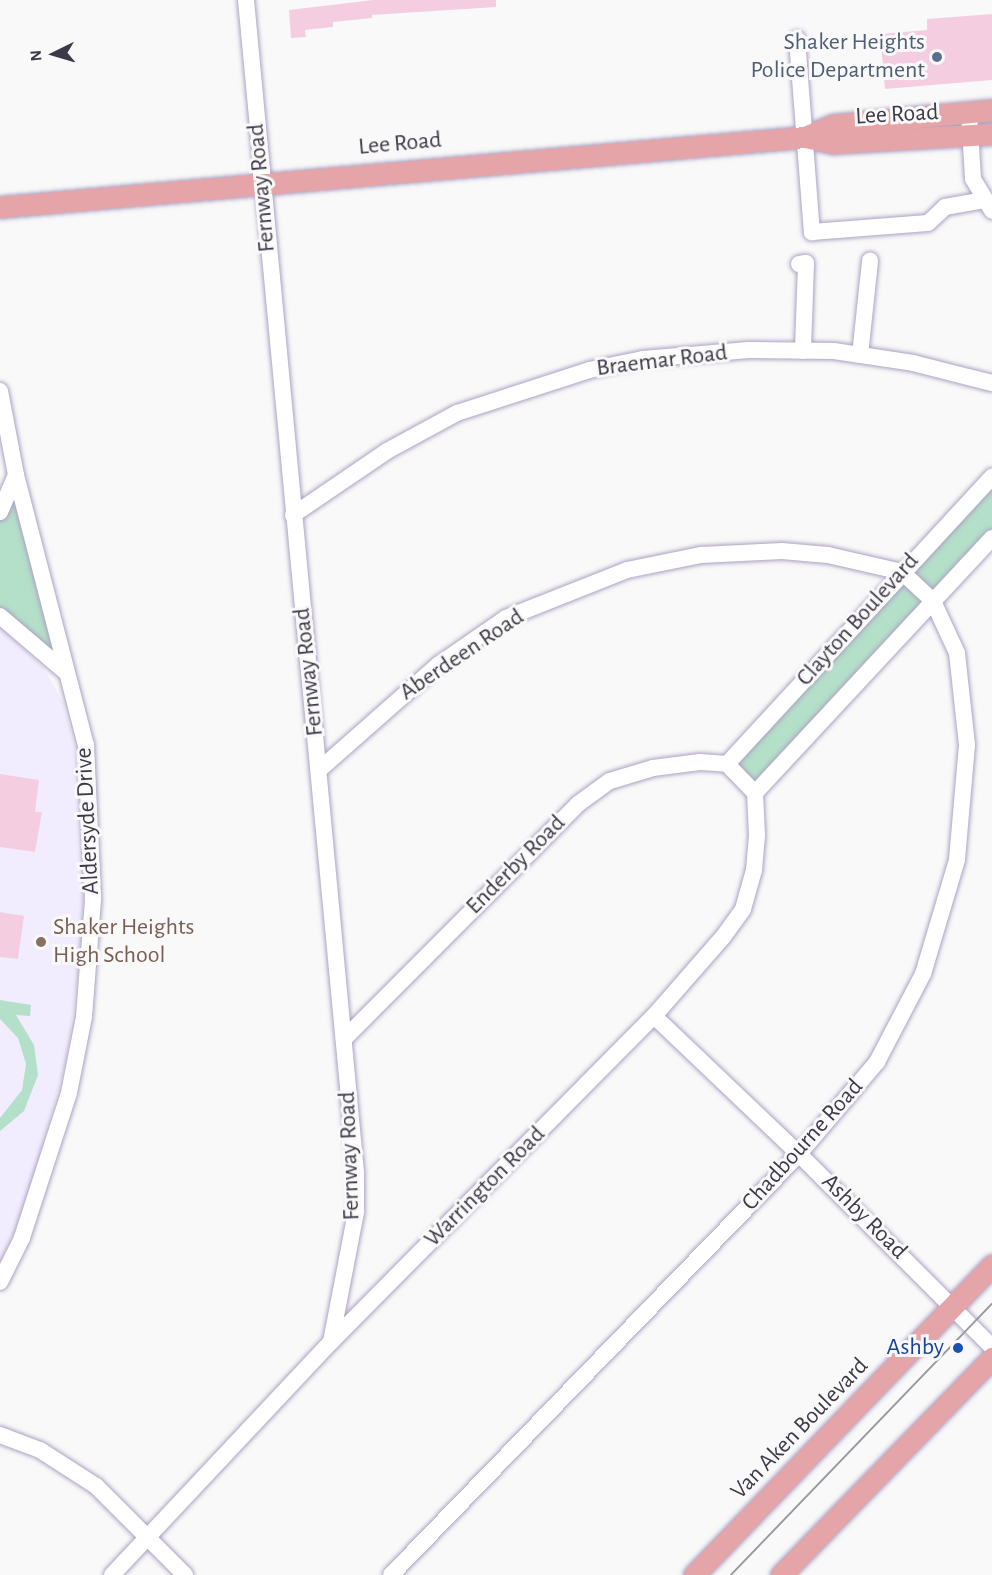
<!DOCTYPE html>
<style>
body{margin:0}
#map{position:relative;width:992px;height:1575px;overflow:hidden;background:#f9f9f9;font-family:"Alegreya Sans",sans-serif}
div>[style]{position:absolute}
.built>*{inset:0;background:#f2edfe}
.green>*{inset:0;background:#b4dfc9}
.building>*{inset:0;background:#f4cee0}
.roads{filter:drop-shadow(0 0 2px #ada2c3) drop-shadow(0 0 2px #ada2c3)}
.minor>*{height:16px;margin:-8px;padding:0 8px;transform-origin:8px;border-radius:8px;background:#fff}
.major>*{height:21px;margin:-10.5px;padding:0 10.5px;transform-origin:10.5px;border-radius:10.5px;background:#e5a4a8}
.tram>*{height:1.5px;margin:-0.75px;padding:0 0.75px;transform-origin:0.75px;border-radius:0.75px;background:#9a989f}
.dots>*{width:16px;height:16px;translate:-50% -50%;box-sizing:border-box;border:3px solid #f9f9f9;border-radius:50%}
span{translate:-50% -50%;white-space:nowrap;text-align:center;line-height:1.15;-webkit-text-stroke:6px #f9f9f9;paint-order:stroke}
.service-label{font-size:24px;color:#4e5e75}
.right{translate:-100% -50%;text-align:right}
.street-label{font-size:24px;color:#3e3947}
.education-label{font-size:24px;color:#785e54}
.left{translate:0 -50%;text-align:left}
.transit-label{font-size:24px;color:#164399}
.north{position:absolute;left:24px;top:24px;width:60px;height:60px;-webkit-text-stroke:4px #f9f9f9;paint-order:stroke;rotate:265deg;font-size:16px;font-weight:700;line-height:24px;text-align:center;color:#3e3947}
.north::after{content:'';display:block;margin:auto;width:21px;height:27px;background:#3e3947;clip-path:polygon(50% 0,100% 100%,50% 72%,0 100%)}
</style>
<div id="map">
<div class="built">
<i style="clip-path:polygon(0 627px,43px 667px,63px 702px,75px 749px,84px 866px,83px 930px,67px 1057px,26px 1204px,0 1263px)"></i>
</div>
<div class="green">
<i style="clip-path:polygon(16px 475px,67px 673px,0 616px,0 512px)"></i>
<i style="clip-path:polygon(992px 477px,992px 538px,755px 793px,727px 764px)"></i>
<i style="clip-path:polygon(0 1000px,31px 1005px,30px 1016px,16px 1015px,34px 1045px,38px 1075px,24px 1111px,0 1131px,0 1118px,22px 1090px,26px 1064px,18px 1038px,0 1019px)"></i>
</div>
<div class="building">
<i style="clip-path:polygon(373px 0,496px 0,496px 7px,372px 15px,372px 18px,333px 22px,333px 27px,305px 30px,306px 37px,291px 38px,289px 10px)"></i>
<i style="clip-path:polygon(992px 14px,992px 80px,885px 89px,880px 34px,927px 30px,927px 19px)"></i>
<i style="clip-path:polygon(0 774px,39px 780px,35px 812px,42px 812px,35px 852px,0 847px)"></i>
<i style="clip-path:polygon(0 912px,24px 916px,18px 959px,0 957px)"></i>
</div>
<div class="roads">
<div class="minor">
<i style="left:246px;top:0;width:1178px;rotate:84.64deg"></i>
<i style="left:356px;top:1173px;width:39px;rotate:90deg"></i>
<i style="left:356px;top:1212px;width:132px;rotate:100.9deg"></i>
<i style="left:797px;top:39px;width:194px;rotate:85.6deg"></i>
<i style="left:812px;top:232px;width:116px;rotate:-4.4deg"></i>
<i style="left:928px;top:223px;width:23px;rotate:-43deg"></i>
<i style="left:945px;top:207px;width:41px;rotate:-9.9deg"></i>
<i style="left:969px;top:113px;width:66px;rotate:86.5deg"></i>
<i style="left:973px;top:179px;width:37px;rotate:59deg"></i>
<i style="left:799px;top:264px;width:7px;rotate:-8deg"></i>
<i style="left:806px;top:263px;width:88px;rotate:92deg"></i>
<i style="left:860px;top:355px;width:95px;rotate:-83.9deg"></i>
<i style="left:0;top:391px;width:86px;rotate:79.2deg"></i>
<i style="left:16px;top:475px;width:279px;rotate:75.5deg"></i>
<i style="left:86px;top:745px;width:155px;rotate:87.4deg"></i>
<i style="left:93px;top:900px;width:117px;rotate:94.4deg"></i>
<i style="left:84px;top:1017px;width:77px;rotate:101.2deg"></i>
<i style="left:69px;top:1093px;width:152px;rotate:108deg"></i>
<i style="left:22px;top:1238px;width:49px;rotate:116.6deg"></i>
<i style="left:0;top:512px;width:40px;rotate:-66.6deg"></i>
<i style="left:293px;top:515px;width:114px;rotate:-34.2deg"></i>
<i style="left:387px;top:451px;width:80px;rotate:-28.5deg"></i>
<i style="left:457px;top:413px;width:139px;rotate:-18deg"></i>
<i style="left:589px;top:370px;width:55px;rotate:-11.5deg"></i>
<i style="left:643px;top:359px;width:106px;rotate:-4.9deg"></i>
<i style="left:749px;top:350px;width:85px;rotate:0.7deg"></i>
<i style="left:834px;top:351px;width:80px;rotate:8.6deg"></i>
<i style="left:913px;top:363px;width:81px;rotate:14.2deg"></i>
<i style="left:0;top:616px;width:88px;rotate:40.4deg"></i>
<i style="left:727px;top:764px;width:391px;rotate:-47.3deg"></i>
<i style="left:319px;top:770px;width:159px;rotate:-41.4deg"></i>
<i style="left:438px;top:665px;width:83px;rotate:-34.7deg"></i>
<i style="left:506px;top:618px;width:130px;rotate:-21.6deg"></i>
<i style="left:627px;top:570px;width:76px;rotate:-11.5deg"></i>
<i style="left:701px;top:555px;width:81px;rotate:-2.8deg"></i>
<i style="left:782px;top:551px;width:46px;rotate:5deg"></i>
<i style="left:828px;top:555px;width:76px;rotate:12.9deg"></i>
<i style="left:902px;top:572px;width:42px;rotate:43.1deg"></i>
<i style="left:933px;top:601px;width:57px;rotate:65.2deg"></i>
<i style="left:957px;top:653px;width:93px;rotate:83.8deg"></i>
<i style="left:967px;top:745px;width:115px;rotate:95deg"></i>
<i style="left:957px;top:860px;width:119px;rotate:106.6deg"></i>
<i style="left:923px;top:974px;width:99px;rotate:117.6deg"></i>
<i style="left:877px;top:1062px;width:121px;rotate:130.3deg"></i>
<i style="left:799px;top:1154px;width:586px;rotate:134.1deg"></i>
<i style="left:755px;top:793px;width:348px;rotate:-47.1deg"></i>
<i style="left:654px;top:1016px;width:200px;rotate:43.6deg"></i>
<i style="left:799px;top:1154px;width:273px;rotate:45deg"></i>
<i style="left:344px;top:1039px;width:332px;rotate:-45.1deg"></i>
<i style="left:578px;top:804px;width:39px;rotate:-36deg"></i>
<i style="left:610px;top:781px;width:45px;rotate:-16.8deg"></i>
<i style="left:653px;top:768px;width:47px;rotate:-7.3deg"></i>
<i style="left:700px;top:762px;width:27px;rotate:4deg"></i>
<i style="left:0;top:1435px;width:43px;rotate:20.6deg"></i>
<i style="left:40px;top:1450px;width:67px;rotate:32.7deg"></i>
<i style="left:96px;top:1486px;width:126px;rotate:45deg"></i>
<i style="left:112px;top:1575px;width:320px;rotate:-46.8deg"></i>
<i style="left:331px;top:1342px;width:459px;rotate:-45.3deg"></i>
<i style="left:654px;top:1016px;width:105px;rotate:-48.9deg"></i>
<i style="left:723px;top:937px;width:34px;rotate:-54deg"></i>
<i style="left:743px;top:909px;width:41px;rotate:-74.2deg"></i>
<i style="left:754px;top:870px;width:35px;rotate:-85deg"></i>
<i style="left:757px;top:835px;width:42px;rotate:-92.7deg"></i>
<i style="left:755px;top:793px;width:40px;rotate:-134deg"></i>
</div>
<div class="major">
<i style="left:805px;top:137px;width:30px;rotate:12deg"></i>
<i style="left:834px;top:143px;width:158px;rotate:-3.3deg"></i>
<i style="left:0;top:207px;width:808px;rotate:-4.97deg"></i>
<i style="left:805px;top:137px;width:30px;rotate:-23deg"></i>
<i style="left:833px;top:125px;width:160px;rotate:-5.4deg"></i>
<i style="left:694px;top:1575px;width:430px;rotate:-46.1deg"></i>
<i style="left:781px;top:1575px;width:303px;rotate:-45.8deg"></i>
</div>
</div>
<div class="tram">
<i style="left:731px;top:1575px;width:376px;rotate:-46.1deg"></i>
</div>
<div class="dots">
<i style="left:937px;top:57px;background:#5c6f8a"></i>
<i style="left:41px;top:942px;background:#8d6e63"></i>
<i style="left:958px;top:1348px;background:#1a4fb4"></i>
</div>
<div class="service-label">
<span class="right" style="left:925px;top:57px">Shaker Heights<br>Police Department</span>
</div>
<div class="street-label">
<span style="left:897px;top:115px;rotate:-3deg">Lee Road</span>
<span style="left:400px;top:144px;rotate:-5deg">Lee Road</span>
<span style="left:262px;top:188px;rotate:-95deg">Fernway Road</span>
<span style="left:662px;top:361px;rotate:-7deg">Braemar Road</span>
<span style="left:858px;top:620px;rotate:-48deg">Clayton Boulevard</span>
<span style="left:462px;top:655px;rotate:-34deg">Aberdeen Road</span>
<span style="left:309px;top:672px;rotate:-96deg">Fernway Road</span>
<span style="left:88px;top:821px;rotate:-93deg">Aldersyde Drive</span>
<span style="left:516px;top:865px;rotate:-45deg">Enderby Road</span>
<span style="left:803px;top:1145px;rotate:-48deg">Chadbourne Road</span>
<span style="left:350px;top:1156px;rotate:-92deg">Fernway Road</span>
<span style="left:485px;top:1187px;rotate:-45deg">Warrington Road</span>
<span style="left:864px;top:1217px;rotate:45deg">Ashby Road</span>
<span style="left:800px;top:1429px;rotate:-46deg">Van Aken Boulevard</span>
</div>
<div class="education-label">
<span class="left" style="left:53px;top:942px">Shaker Heights<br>High School</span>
</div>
<div class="transit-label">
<span class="right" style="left:944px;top:1348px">Ashby</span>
</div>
<div class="north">N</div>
</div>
